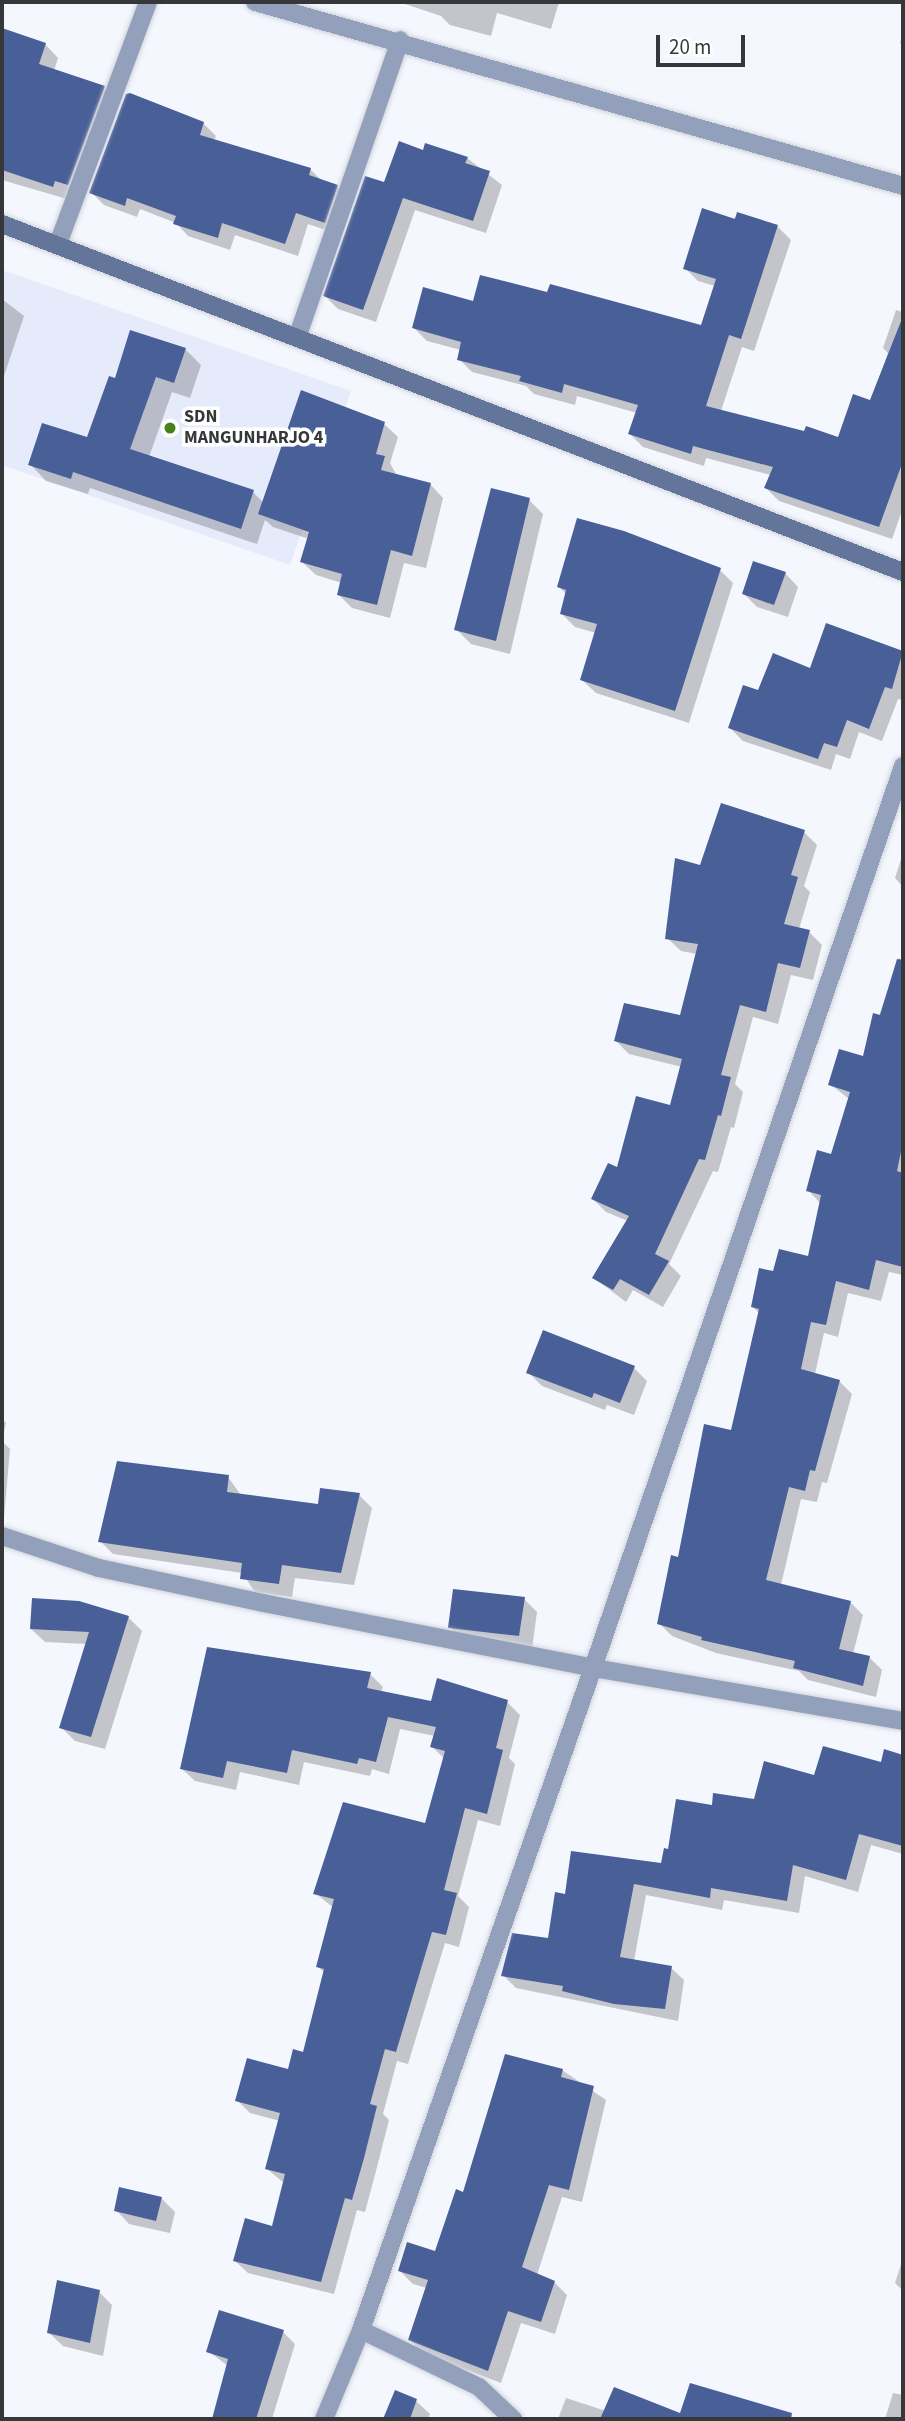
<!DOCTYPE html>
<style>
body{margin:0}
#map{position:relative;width:905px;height:2421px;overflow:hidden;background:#f4f7fe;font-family:"Source Sans 3",sans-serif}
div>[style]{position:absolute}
.built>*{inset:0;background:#e5ebfa}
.shadow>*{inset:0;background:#0003}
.building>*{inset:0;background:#485f97}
.roads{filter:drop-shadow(0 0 2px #d2d4db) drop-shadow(0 0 2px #d2d4db)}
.minor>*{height:18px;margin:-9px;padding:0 9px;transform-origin:9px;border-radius:9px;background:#93a0bb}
.tertiary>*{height:18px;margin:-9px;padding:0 9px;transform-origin:9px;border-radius:9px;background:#93a0bb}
.secondary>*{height:18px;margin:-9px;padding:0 9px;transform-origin:9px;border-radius:9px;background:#64759c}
.dots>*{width:19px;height:19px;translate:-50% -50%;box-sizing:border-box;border:4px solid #fff;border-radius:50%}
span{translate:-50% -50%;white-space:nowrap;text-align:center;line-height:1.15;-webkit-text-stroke:7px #fff;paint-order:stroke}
.poi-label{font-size:18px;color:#353739;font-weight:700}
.left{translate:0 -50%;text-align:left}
.frame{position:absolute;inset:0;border:4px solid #353739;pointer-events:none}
.scale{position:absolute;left:656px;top:35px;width:89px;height:32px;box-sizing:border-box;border:4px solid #353739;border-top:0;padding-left:9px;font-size:21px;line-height:24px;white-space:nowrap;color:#353739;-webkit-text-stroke:5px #fff;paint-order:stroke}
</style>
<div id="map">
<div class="built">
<i style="clip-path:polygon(2px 270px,351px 391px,290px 565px,2px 465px)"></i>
</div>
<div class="shadow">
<i style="clip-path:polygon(399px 2px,559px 2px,551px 29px,497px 13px,491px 36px,450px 25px,441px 16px)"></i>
<i style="clip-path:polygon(903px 32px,903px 46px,900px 43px)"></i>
<i style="clip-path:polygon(2px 39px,45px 44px,58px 58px,54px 71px,104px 88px,117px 101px,67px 199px,2px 180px)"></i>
<i style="clip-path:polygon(203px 123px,216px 136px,214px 141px,310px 169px,322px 181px,337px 186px,350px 199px,337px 234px,308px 224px,298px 256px,235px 235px,230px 250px,188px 236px,176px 223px,140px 209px,137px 217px,104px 205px,91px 192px)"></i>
<i style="clip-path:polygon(424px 152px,467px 158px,502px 185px,486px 233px,415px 210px,376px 322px,338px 309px,325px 296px,385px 185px)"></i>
<i style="clip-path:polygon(738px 214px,778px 227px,791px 240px,754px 351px,742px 347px,721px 411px,839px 440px,871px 402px,888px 353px,883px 348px,896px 310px,903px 312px,903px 508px,892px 539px,779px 501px,766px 488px,771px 475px,706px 458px,704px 466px,643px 447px,630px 434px,637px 413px,577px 396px,575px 405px,534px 394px,526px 386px,472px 372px,459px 359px,461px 350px,427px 341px,414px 328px,474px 303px,548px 294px,702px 327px,715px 286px,698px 281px,685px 268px)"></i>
<i style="clip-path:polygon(2px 299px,24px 316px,3px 379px,2px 378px)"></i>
<i style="clip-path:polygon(185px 349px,201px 365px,190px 398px,172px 392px,149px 457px,253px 492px,264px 503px,384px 424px,398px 437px,390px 463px,397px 476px,430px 484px,443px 498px,426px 568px,404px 563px,390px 618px,352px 608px,339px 595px,342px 583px,316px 575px,302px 562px,309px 539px,273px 527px,265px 520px,257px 544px,90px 488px,88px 494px,46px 481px,30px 464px,88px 439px,116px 380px)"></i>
<i style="clip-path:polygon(529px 500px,543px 514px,510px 654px,471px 644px,456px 629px)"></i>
<i style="clip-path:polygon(720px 570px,733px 583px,689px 723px,596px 693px,582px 680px,596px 633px,575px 627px,562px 614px,567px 595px,559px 587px)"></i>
<i style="clip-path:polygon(785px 573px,798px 587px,788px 617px,757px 607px,744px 594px)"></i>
<i style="clip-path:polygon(827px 626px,903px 653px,903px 700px,898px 699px,882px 741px,859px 732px,850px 759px,836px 754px,831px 770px,743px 741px,730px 728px,759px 692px,811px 670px)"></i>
<i style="clip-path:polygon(804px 832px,817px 845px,804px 886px,810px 892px,799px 929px,809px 932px,822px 945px,813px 980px,791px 975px,778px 1024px,753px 1017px,735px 1084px,743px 1092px,734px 1128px,731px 1127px,718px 1172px,713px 1171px,669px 1264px,681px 1276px,663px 1307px,633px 1290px,626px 1302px,594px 1278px,628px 1221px,606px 1212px,593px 1199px,671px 1107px,682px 1067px,629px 1054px,616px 1041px,681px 1017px,697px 954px,681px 951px,667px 938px,701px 868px)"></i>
<i style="clip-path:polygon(903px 853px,903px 887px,895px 878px)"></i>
<i style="clip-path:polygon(899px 958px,903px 960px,903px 1275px,889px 1272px,881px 1301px,848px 1293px,838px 1337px,824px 1333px,815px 1374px,839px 1381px,852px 1394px,827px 1483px,822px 1482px,817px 1502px,801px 1499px,781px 1585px,850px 1602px,863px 1615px,853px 1654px,869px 1657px,882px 1670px,876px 1697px,808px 1680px,799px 1671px,716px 1653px,672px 1636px,659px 1623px,679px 1559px,733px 1432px,759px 1313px,753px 1307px,774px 1273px,809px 1258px,821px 1204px,808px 1190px,832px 1156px,849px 1099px,830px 1084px,864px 1059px)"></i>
<i style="clip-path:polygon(634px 1368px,647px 1381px,634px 1415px,607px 1405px,605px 1410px,542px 1386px,528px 1372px)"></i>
<i style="clip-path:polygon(2px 1419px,6px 1423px,2px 1441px,10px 1449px,3px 1530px)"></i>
<i style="clip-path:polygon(228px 1477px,241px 1495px,320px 1506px,359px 1495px,372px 1508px,354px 1585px,295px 1578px,292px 1597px,255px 1592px,242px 1573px,113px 1554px,100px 1541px)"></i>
<i style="clip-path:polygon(524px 1599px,537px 1612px,532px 1649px,463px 1641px,450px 1627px)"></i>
<i style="clip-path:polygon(128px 1617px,142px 1631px,105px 1749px,75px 1741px,61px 1727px,87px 1644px,45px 1642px,31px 1629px)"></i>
<i style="clip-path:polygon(370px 1674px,383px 1687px,381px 1692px,432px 1703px,507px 1702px,520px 1715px,509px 1758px,515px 1764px,500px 1826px,478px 1820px,458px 1896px,469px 1907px,459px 1947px,445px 1943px,408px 2064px,397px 2061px,383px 2114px,389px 2120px,376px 2171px,365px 2212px,357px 2210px,334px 2294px,248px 2273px,235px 2261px,273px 2228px,284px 2183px,267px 2169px,280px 2121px,250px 2113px,237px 2100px,289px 2071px,304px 2054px,325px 1973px,318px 1967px,334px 1908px,315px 1893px,427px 1825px,445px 1759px,432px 1747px,435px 1736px,400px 1729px,389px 1774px,372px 1769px,370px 1776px,304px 1762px,299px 1785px,240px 1772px,236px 1790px,195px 1781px,182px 1769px)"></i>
<i style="clip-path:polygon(885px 1752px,903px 1757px,903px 1854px,871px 1845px,858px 1892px,805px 1876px,799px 1913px,724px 1900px,722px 1910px,646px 1895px,634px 1961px,671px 1968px,684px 1980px,678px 2021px,516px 1988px,503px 1975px,549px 1940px,566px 1896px,663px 1865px,670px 1851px,713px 1807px,755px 1801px,815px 1777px,882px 1764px)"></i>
<i style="clip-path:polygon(562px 2070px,606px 2100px,582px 2202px,562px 2197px,537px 2275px,554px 2282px,567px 2295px,555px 2334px,521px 2323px,501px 2383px,423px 2353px,410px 2340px,427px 2288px,413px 2284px,400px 2271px,436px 2253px,464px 2194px)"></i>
<i style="clip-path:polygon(162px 2199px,175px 2212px,170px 2233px,129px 2224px,116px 2210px)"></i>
<i style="clip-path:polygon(903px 2258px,903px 2291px,895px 2283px)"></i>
<i style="clip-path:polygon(99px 2292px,112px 2305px,103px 2356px,63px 2346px,49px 2333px)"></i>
<i style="clip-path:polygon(220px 2313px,283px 2332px,295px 2344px,272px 2419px,214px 2419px,228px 2366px,208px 2351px)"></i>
<i style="clip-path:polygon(395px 2393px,416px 2401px,430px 2414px,428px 2419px,385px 2419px)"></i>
<i style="clip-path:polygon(893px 2393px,903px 2395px,903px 2419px,885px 2419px)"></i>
<i style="clip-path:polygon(566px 2398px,606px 2411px,682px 2416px,775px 2414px,799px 2419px,558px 2419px)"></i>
</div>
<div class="building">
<i style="clip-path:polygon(2px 28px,46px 43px,39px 64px,105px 86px,68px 185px,55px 181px,53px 187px,2px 170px)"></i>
<i style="clip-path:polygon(130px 93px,204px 122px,200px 135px,311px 168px,309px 175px,338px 185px,325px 223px,296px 213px,285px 244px,222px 223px,218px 238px,173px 224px,176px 216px,127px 198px,125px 206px,89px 193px,126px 94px)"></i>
<i style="clip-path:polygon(399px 141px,423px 150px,425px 143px,468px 157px,465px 163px,490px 171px,473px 221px,403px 198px,363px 310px,323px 296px,365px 176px,384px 182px)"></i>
<i style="clip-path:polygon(702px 208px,735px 219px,737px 212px,778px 225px,741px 339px,729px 335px,706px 406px,804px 431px,806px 426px,838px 437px,853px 394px,870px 400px,903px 316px,903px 461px,879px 527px,764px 488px,773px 467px,693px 446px,691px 454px,628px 434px,638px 405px,564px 384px,562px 393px,519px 381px,521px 376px,457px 360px,461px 342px,412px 328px,423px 287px,473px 301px,480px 275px,547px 292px,550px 284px,701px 325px,716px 279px,683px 269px)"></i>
<i style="clip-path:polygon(130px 330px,186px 348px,174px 383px,156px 377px,130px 449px,254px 490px,241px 529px,73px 472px,71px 479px,28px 465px,42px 423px,87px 437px,109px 376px,115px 378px)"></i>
<i style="clip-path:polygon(301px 390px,385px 422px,376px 454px,385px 456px,381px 470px,431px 483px,412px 556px,391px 550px,377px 605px,337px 595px,342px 574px,300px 562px,309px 532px,258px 514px)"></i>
<i style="clip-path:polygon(491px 488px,530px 498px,496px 641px,454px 630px)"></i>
<i style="clip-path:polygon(577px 518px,624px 531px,721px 568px,675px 711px,580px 680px,597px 624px,560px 614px,566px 590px,557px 587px)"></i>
<i style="clip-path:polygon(753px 561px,786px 572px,774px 605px,742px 594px)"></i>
<i style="clip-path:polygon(826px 623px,903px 651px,892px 689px,885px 687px,869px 729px,847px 720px,837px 747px,824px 743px,818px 759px,728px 728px,743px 685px,758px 690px,773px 653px,810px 668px)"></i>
<i style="clip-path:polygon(721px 803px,805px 830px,791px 875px,798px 877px,784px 924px,810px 930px,800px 968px,778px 963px,766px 1012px,740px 1005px,721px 1075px,731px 1077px,721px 1116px,718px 1115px,705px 1160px,699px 1159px,655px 1254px,669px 1261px,649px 1295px,620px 1279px,613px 1290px,592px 1278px,629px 1216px,591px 1199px,608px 1163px,617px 1167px,636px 1096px,670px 1105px,682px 1059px,614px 1041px,624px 1003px,680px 1015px,698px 944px,665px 939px,675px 858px,700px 865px)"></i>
<i style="clip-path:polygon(897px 959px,903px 960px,903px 1142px,897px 1171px,903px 1173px,903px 1267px,876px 1260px,869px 1290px,836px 1281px,826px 1325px,811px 1322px,801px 1369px,840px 1380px,815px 1471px,810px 1470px,805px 1491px,789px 1487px,766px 1580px,851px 1601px,839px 1649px,870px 1656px,863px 1686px,793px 1668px,795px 1661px,701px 1640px,702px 1637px,657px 1624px,671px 1555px,678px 1557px,704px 1424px,731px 1430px,759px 1309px,751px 1307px,759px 1268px,773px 1271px,779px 1249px,808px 1256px,821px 1195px,806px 1191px,817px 1150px,831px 1154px,850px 1092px,828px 1085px,839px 1049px,863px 1056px,873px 1013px,880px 1015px)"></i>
<i style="clip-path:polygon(543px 1330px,635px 1366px,620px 1403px,594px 1393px,592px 1398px,526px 1373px)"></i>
<i style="clip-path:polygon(117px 1461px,229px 1475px,227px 1492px,318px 1504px,320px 1488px,360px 1493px,341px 1573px,282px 1565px,279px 1584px,240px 1579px,242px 1563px,98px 1542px)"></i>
<i style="clip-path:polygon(453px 1589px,525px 1597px,519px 1636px,448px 1628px)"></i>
<i style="clip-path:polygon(32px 1598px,79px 1601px,129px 1616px,91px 1737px,59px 1728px,89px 1632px,30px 1629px)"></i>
<i style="clip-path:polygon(207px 1647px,371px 1672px,367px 1688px,431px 1701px,437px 1678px,508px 1700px,496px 1748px,503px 1750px,487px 1814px,465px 1808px,444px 1890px,457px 1893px,446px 1935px,432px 1932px,396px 2052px,385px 2049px,370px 2104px,377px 2106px,364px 2158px,352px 2200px,345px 2198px,321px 2282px,233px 2261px,245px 2218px,272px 2226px,285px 2174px,265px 2169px,280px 2113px,235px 2101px,247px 2058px,288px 2069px,293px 2049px,303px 2052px,324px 1969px,316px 1967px,334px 1899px,313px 1894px,343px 1802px,425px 1823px,445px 1751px,430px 1747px,436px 1727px,388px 1717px,376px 1762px,359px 1758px,357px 1764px,292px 1750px,287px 1773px,227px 1761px,223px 1778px,180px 1769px)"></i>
<i style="clip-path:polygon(823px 1746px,881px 1762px,884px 1749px,903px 1755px,903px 1846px,859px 1834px,846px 1880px,793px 1865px,787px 1901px,711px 1888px,710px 1898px,634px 1884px,620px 1957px,672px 1966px,665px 2009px,614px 2004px,562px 1991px,563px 1986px,501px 1976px,512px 1933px,548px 1938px,555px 1892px,565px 1894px,571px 1851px,661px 1863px,664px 1848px,668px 1849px,676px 1799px,712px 1805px,713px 1793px,754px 1799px,764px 1761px,814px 1775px)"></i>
<i style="clip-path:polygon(505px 2054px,563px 2069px,561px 2077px,594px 2086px,569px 2190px,549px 2185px,522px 2267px,555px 2281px,541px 2322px,508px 2311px,488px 2371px,408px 2340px,428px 2280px,398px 2271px,407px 2242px,435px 2251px,456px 2189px,463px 2192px)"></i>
<i style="clip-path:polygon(119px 2187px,162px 2197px,156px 2221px,114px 2211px)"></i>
<i style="clip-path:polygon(57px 2280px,100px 2290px,90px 2343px,47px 2333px)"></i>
<i style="clip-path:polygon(219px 2310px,284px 2330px,256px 2419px,212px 2419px,228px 2359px,206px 2352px)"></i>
<i style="clip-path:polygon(690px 2383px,792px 2413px,791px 2419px,600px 2419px,614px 2387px,680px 2413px)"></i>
<i style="clip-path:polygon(395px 2390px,417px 2399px,410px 2419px,383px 2419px)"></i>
</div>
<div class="roads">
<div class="minor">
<i style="left:255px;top:2px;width:674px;rotate:15.85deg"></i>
<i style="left:58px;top:244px;width:258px;rotate:-69.6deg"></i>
<i style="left:298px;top:335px;width:312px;rotate:-70.9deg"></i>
<i style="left:2px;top:1536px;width:102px;rotate:18.3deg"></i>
<i style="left:99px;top:1568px;width:168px;rotate:12deg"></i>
<i style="left:263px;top:1603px;width:336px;rotate:11.1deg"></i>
<i style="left:593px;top:1668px;width:314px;rotate:9.7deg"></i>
<i style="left:361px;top:2330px;width:131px;rotate:25.8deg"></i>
<i style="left:479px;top:2387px;width:47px;rotate:43.3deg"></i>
</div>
<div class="tertiary">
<i style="left:324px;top:2419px;width:96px;rotate:-67.4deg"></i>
<i style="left:361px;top:2330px;width:701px;rotate:-70.69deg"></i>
<i style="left:593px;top:1668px;width:954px;rotate:-71.03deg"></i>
</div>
<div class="secondary">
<i style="left:2px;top:224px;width:966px;rotate:21.12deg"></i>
</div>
</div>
<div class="dots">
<i style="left:170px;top:428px;background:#48811c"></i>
</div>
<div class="poi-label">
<span class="left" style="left:184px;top:428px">SDN<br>MANGUNHARJO 4</span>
</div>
<div class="frame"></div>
<div class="scale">20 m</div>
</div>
